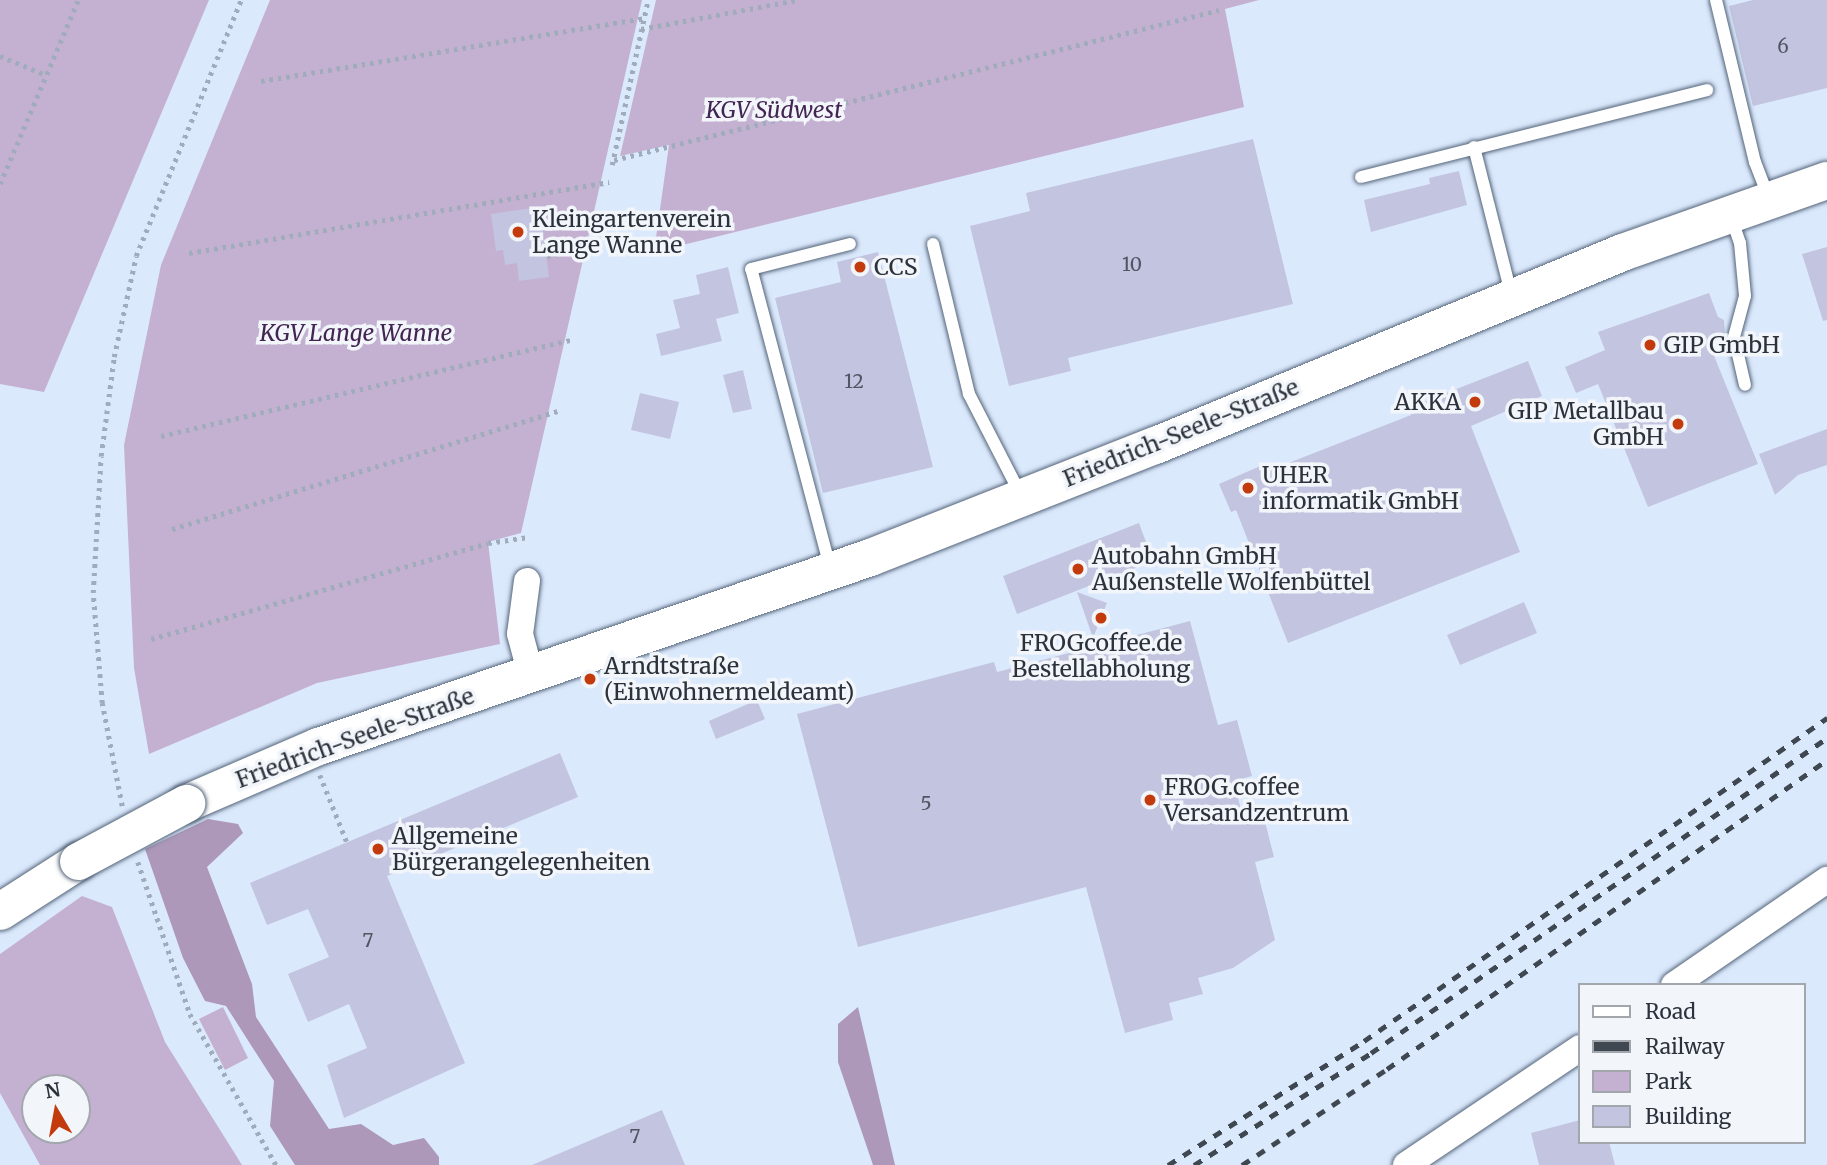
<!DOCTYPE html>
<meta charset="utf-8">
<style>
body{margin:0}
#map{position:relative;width:1827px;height:1165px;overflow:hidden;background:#dbe9fd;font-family:Merriweather,serif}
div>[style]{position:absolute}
.green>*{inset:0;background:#c4b1d1}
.forest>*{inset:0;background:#ad98ba}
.building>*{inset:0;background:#c3c4df}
.path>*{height:4.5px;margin-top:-2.25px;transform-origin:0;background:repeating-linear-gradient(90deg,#a0acbc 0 3.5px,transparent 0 8.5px)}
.roads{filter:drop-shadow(0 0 2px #546478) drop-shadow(0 0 2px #546478)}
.lane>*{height:12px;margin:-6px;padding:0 6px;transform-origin:6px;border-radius:6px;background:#fff}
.street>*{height:26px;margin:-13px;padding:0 13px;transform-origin:13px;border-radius:13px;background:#fff}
.secondary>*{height:37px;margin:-18.5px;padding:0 18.5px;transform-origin:18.5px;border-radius:18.5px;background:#fff}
.rail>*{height:5px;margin-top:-2.5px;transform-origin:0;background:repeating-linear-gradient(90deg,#3f4751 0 9px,transparent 0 18px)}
.bridges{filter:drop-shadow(0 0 2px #546478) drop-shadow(0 0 2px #546478)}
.secondary-bridge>*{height:37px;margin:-18.5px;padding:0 18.5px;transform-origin:18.5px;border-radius:18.5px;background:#fff}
.dots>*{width:19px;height:19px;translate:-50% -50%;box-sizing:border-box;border:4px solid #f2f5fa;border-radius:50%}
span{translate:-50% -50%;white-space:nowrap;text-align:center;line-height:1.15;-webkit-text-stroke:7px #f2f5fa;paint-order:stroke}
.number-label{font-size:19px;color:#515664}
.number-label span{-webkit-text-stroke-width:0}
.park-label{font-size:23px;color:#422552;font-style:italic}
.poi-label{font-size:23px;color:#2b323b}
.left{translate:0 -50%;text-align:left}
.right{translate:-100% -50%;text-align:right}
.street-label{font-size:23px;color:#2b323b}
.legend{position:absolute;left:1578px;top:983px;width:228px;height:161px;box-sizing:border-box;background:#f2f5fa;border:2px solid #a2a7ae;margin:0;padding:9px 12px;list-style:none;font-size:21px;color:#2b323b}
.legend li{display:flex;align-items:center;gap:14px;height:35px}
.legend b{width:35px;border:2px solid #a2a7ae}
.north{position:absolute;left:21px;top:1074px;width:70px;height:70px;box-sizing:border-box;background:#f2f5fa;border:2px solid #a2a7ae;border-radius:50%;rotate:350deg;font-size:19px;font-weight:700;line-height:28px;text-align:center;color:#2b323b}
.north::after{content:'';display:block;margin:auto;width:24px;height:32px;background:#c33b0d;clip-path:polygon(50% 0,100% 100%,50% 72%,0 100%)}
</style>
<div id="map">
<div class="green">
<i style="clip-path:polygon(0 0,209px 0,44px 392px,0 384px)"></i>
<i style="clip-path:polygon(270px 0,642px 0,521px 533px,488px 542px,500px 644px,317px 683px,149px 754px,134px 668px,124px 445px,161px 265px)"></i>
<i style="clip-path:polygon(656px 0,1259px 0,1225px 9px,1244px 107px,654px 252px,669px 145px,620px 156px)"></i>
<i style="clip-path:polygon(evenodd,82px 896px,112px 907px,165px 1042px,242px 1165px,40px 1165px,0 1093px,0 954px,82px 896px,35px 1088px,77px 1088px,77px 1130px,35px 1130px,35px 1088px)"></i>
<i style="clip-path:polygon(223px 1007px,248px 1058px,225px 1070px,199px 1019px)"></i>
</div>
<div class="forest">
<i style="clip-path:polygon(208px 819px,238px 824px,243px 833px,207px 867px,252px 984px,256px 1017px,329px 1129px,361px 1124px,393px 1145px,424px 1138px,439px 1157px,439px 1165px,295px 1165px,270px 1126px,274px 1081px,226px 1006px,205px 1001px,183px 958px,145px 849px)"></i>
<i style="clip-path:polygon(858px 1007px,895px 1165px,873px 1165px,838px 1062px,838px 1024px)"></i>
</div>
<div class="building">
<i style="clip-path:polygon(1753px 0,1827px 0,1827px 88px,1753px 106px,1729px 6px)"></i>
<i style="clip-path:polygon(1253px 139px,1293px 304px,1068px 358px,1071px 371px,1009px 386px,970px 226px,1030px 211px,1026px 193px)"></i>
<i style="clip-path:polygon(1459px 171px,1467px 205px,1371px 232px,1364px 200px,1430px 184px,1429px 178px)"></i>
<i style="clip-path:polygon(540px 207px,549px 277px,519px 281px,517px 263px,505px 265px,503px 250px,496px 251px,491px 214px)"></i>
<i style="clip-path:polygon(1827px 247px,1827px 320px,1823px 321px,1802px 254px)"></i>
<i style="clip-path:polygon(878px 252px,933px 467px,823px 493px,775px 298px,841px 282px,837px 262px)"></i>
<i style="clip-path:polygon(728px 267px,739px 313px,716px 319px,722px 341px,661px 356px,656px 334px,680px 328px,673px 300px,700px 294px,696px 275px)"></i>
<i style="clip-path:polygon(1709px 293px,1718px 317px,1724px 320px,1725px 334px,1708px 341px,1758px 464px,1648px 507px,1598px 384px,1576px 393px,1565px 367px,1605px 350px,1598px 332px)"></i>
<i style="clip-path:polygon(1528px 361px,1542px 396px,1471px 426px,1520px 552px,1288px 643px,1236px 510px,1231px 512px,1219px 484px,1265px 464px,1268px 471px,1411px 415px,1408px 408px)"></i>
<i style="clip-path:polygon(743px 370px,752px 409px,733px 413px,723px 375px)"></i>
<i style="clip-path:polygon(640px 393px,679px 402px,670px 439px,631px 430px)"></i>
<i style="clip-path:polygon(1827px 429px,1827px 465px,1798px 475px,1775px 495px,1759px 454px)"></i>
<i style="clip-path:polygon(1139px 523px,1153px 561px,1017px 614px,1003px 576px)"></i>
<i style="clip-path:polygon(1077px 592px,1107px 603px,1093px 638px)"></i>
<i style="clip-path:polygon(1524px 602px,1537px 633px,1460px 665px,1447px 635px)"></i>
<i style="clip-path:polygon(1190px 621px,1218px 725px,1237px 720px,1252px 776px,1234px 781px,1244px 823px,1264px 818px,1274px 857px,1255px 862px,1275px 940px,1233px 968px,1198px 978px,1203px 994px,1169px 1003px,1173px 1020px,1125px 1033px,1086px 887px,858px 947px,797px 714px,994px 662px,997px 672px)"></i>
<i style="clip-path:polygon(757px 700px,765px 719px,716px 739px,709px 721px)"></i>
<i style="clip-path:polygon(560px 753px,578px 797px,387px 876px,465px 1063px,344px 1118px,327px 1065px,367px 1048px,349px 1004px,308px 1022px,288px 974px,329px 957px,308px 909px,267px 925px,250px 883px)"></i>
<i style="clip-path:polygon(662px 1110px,685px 1165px,532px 1165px)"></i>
<i style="clip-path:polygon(1580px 1120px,1580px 1142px,1609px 1142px,1615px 1165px,1539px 1165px,1531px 1133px)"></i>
</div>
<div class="path">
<i style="left:641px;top:29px;width:160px;rotate:-10.5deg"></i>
<i style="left:0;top:56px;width:50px;rotate:22.4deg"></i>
<i style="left:261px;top:81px;width:388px;rotate:-9.3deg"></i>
<i style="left:614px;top:160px;width:623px;rotate:-13.92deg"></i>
<i style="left:612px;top:165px;width:169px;rotate:-77.7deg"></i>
<i style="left:0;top:184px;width:200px;rotate:-67deg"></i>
<i style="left:189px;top:253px;width:426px;rotate:-9.6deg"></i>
<i style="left:547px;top:256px;width:48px;rotate:-8.5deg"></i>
<i style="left:161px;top:436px;width:423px;rotate:-13.2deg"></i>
<i style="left:172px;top:529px;width:403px;rotate:-17deg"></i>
<i style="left:151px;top:639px;width:350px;rotate:-15.9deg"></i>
<i style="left:488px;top:543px;width:41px;rotate:-8.3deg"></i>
<i style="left:320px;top:775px;width:72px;rotate:68.1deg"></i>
<i style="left:122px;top:806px;width:105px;rotate:-101deg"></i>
<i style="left:102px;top:703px;width:110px;rotate:-94.7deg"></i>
<i style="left:93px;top:593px;width:137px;rotate:-86.7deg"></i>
<i style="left:101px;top:456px;width:100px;rotate:-82.5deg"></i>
<i style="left:114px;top:357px;width:103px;rotate:-77.7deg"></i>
<i style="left:136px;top:256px;width:277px;rotate:-67.7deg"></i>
<i style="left:138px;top:862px;width:161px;rotate:71.1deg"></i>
<i style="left:190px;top:1014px;width:174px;rotate:60.3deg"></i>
</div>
<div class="roads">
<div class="lane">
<i style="left:1716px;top:0;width:167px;rotate:76.5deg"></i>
<i style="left:1755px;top:162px;width:40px;rotate:69deg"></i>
<i style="left:1474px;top:147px;width:151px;rotate:75.8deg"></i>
<i style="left:1361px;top:177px;width:357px;rotate:-14.1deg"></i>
<i style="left:1731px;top:217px;width:28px;rotate:71deg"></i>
<i style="left:1740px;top:243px;width:53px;rotate:84.6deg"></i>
<i style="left:1745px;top:296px;width:42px;rotate:105deg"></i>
<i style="left:1734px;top:337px;width:49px;rotate:77.1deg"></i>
<i style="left:933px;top:244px;width:154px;rotate:76.5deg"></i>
<i style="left:969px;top:394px;width:114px;rotate:62.8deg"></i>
<i style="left:830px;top:567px;width:308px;rotate:-104.8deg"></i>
<i style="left:751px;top:269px;width:102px;rotate:-14.2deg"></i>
</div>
<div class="street">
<i style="left:527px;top:581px;width:53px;rotate:97.5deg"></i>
<i style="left:520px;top:634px;width:42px;rotate:75deg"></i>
<i style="left:1674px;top:985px;width:186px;rotate:-34.5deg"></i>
<i style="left:1406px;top:1165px;width:210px;rotate:-33.9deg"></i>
</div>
<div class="secondary">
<i style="left:186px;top:803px;width:144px;rotate:-23.4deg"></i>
<i style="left:318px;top:746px;width:583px;rotate:-18.9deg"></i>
<i style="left:870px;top:557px;width:306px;rotate:-21.5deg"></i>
<i style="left:1155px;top:445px;width:505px;rotate:-22.45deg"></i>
<i style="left:1622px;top:252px;width:217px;rotate:-19.4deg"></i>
<i style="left:0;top:911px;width:93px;rotate:-32.7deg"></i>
</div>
</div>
<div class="rail">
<i style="left:1168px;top:1165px;width:232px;rotate:-32.3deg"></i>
<i style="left:1364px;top:1041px;width:565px;rotate:-34.9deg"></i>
<i style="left:1194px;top:1165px;width:209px;rotate:-32.3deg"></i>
<i style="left:1371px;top:1053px;width:554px;rotate:-34.64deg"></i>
<i style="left:1242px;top:1165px;width:174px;rotate:-33.5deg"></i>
<i style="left:1387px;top:1069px;width:538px;rotate:-35.08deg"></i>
</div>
<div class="bridges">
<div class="secondary-bridge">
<i style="left:78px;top:861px;width:123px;rotate:-28.2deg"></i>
</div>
</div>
<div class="dots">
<i style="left:518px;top:232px;background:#c33b0d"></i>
<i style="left:860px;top:267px;background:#c33b0d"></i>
<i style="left:1650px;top:345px;background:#c33b0d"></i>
<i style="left:1475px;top:402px;background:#c33b0d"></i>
<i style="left:1678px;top:424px;background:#c33b0d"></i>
<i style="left:1248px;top:488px;background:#c33b0d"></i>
<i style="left:1078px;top:569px;background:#c33b0d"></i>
<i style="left:1101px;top:618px;background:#c33b0d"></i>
<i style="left:590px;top:679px;background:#c33b0d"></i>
<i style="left:1150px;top:800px;background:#c33b0d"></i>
<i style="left:378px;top:849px;background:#c33b0d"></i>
</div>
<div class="number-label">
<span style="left:1783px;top:47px">6</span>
<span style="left:1132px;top:265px">10</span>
<span style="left:854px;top:382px">12</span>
<span style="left:926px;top:804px">5</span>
<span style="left:368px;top:941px">7</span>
<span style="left:635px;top:1137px">7</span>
</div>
<div class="park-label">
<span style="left:774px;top:110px">KGV Südwest</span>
<span style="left:356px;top:333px">KGV Lange Wanne</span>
</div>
<div class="poi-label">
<span class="left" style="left:532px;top:232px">Kleingartenverein<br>Lange Wanne</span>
<span class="left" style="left:874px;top:267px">CCS</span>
<span class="left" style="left:1664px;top:345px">GIP GmbH</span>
<span class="right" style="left:1461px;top:402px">AKKA</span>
<span class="right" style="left:1664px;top:424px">GIP Metallbau<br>GmbH</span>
<span class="left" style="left:1262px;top:488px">UHER<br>informatik GmbH</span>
<span class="left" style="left:1092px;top:569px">Autobahn GmbH<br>Außenstelle Wolfenbüttel</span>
<span style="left:1101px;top:656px">FROGcoffee.de<br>Bestellabholung</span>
<span class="left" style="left:604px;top:679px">Arndtstraße<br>(Einwohnermeldeamt)</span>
<span class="left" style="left:1164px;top:800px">FROG.coffee<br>Versandzentrum</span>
<span class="left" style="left:392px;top:849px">Allgemeine<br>Bürgerangelegenheiten</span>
</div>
<div class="street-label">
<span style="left:1181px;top:433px;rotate:-22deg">Friedrich-Seele-Straße</span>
<span style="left:355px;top:738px;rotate:-20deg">Friedrich-Seele-Straße</span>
</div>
<ul class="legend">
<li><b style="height:9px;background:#fff"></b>Road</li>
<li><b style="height:9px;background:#3f4751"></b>Railway</li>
<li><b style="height:19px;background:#c4b1d1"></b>Park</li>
<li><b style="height:19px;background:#c3c4df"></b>Building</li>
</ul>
<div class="north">N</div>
</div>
